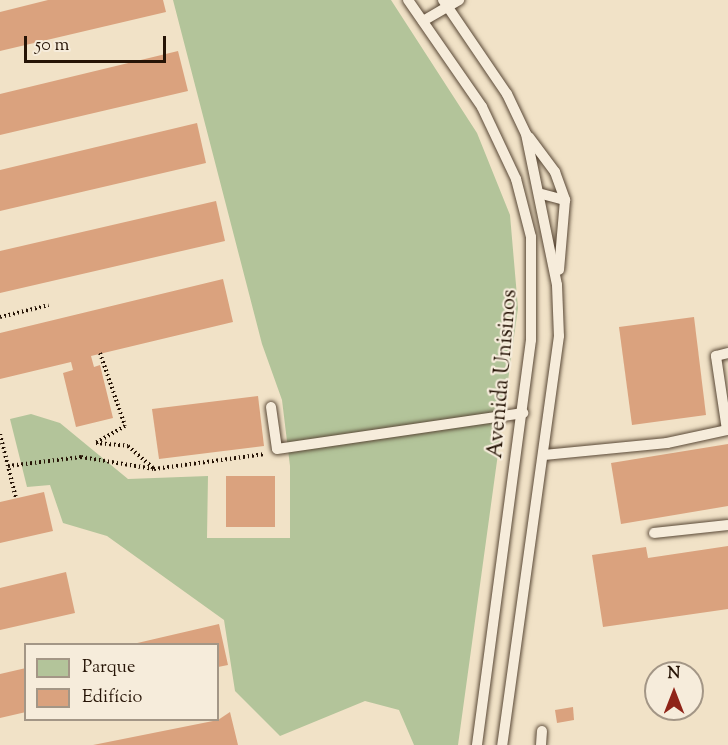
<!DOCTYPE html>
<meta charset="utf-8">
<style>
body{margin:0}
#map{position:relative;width:728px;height:745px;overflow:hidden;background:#f1e2c7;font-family:"Sorts Mill Goudy",serif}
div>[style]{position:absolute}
.green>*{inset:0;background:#b3c49a}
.building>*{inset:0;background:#daa27e}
.path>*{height:4px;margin-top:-2px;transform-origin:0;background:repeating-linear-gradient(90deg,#261406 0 1.5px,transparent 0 4.5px)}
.roads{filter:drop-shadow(0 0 2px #594836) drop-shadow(0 0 2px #594836)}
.lane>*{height:10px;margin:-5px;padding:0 5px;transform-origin:5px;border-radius:5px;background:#f6ecdb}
span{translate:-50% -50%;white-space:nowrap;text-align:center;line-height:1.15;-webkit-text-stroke:4.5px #f6ecdb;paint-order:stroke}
.street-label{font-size:22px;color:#261406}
.legend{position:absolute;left:24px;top:643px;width:195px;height:78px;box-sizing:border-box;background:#f6ecdb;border:2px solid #a39686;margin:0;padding:8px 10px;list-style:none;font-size:18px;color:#261406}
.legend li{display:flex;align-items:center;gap:12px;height:30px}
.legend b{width:30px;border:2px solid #a39686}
.north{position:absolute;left:644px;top:661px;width:60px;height:60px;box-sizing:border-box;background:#f6ecdb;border:2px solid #a39686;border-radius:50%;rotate:0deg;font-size:16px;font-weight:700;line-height:24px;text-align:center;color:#261406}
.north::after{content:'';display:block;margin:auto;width:21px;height:27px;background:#8f2418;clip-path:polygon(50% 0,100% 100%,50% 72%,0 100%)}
.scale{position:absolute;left:24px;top:36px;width:142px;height:27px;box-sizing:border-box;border:3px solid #261406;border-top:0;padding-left:8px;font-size:18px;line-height:21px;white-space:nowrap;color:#261406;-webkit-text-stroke:4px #f6ecdb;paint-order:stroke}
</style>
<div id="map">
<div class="green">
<i style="clip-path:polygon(173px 0,391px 0,477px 133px,510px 215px,518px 308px,458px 745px,414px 745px,399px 710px,365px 701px,280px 736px,235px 691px,224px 620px,107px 536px,63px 523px,50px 485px,27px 487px,10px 419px,31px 414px,60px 423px,128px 479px,208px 476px,207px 538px,290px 538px,290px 466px,282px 400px,262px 344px)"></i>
</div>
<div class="building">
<i style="clip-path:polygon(48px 0,163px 0,166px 12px,0 51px,0 12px)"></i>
<i style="clip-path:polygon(178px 51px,188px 91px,0 135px,0 94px)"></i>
<i style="clip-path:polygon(197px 123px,206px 163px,0 211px,0 170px)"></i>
<i style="clip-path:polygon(216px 201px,225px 241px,0 293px,0 251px)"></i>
<i style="clip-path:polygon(223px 279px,233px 322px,91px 356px,94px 367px,100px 365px,113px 418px,76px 427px,63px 373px,73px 370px,71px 362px,0 379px,0 333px)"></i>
<i style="clip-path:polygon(694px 317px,706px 415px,632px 425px,619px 327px)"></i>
<i style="clip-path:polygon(258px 396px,264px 446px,159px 459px,152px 409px)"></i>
<i style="clip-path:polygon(728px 444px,728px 506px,621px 524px,611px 463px)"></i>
<i style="clip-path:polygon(226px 476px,275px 476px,275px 527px,226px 527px)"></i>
<i style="clip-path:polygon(44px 492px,53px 531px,0 543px,0 502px)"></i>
<i style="clip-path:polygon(728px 546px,728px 609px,603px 627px,592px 555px,646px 547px,648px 558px)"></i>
<i style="clip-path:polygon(66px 572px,75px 613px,0 630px,0 588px)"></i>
<i style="clip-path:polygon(219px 624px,228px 665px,218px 667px,218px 644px,133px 644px)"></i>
<i style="clip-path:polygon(26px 668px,26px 712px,0 718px,0 674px)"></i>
<i style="clip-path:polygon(573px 707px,574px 720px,557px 723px,555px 710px)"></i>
<i style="clip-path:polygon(230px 712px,238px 745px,93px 745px,218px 720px)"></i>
</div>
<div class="path">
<i style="left:0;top:317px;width:50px;rotate:-13.8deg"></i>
<i style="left:100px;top:353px;width:77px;rotate:71.1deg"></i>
<i style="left:125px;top:426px;width:34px;rotate:150deg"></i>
<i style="left:96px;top:443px;width:32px;rotate:5deg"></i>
<i style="left:128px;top:446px;width:33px;rotate:41deg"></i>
<i style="left:0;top:434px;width:66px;rotate:76deg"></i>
<i style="left:8px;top:466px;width:74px;rotate:-7deg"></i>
<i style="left:81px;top:457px;width:74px;rotate:9.3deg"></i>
<i style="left:154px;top:469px;width:112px;rotate:-7.7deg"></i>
</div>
<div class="roads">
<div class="lane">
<i style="left:408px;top:0;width:130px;rotate:55.3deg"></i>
<i style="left:482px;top:107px;width:80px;rotate:64.7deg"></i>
<i style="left:516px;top:179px;width:60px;rotate:75.5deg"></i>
<i style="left:531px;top:237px;width:103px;rotate:90deg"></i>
<i style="left:531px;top:340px;width:409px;rotate:97.6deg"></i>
<i style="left:443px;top:0;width:114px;rotate:55.8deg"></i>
<i style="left:507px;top:94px;width:44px;rotate:64.6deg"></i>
<i style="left:526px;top:134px;width:154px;rotate:78.4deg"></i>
<i style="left:557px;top:285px;width:51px;rotate:87.8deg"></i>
<i style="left:559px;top:336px;width:413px;rotate:97.9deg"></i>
<i style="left:423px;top:21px;width:42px;rotate:-30.3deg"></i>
<i style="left:529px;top:137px;width:44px;rotate:53.4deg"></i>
<i style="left:555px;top:172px;width:30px;rotate:70deg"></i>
<i style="left:565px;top:200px;width:70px;rotate:94.9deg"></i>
<i style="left:542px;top:194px;width:24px;rotate:15deg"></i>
<i style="left:271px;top:407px;width:42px;rotate:81.9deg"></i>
<i style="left:277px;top:449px;width:249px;rotate:-8.3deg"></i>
<i style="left:544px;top:455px;width:124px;rotate:-5.6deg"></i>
<i style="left:667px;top:443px;width:61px;rotate:-12.2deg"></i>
<i style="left:727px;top:430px;width:75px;rotate:-98.5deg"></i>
<i style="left:716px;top:356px;width:12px;rotate:-14deg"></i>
<i style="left:654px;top:533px;width:74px;rotate:-6.2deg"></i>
<i style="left:541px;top:745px;width:14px;rotate:-86deg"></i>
</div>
</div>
<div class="street-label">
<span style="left:504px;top:374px;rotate:-85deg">Avenida Unisinos</span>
</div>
<ul class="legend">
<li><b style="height:16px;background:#b3c49a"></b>Parque</li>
<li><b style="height:16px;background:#daa27e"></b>Edifício</li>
</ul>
<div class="north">N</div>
<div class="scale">50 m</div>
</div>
